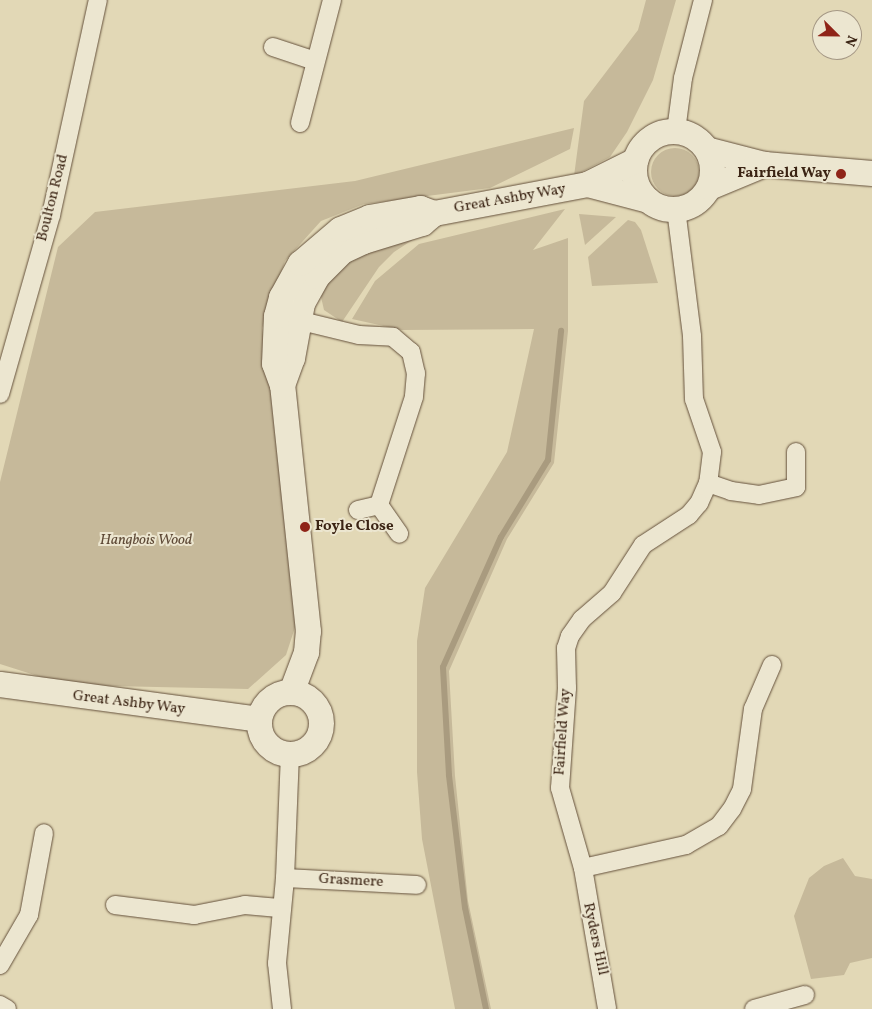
<!DOCTYPE html>
<style>
body{margin:0}
#map{position:relative;width:872px;height:1009px;overflow:hidden;background:#e2d8b6;font-family:Vollkorn,serif}
div>[style]{position:absolute}
.green>*{inset:0;background:#c6b99a}
.round{border-radius:50%}
.stream>*{height:6px;margin:-3px;padding:0 3px;transform-origin:3px;border-radius:3px;background:#a99b7f}
.roads{filter:drop-shadow(0 0 1px #65513c) drop-shadow(0 0 1px #65513c)}
.street>*{height:18px;margin:-9px;padding:0 9px;transform-origin:9px;border-radius:9px;background:#ece6d0}
.secondary>*{height:25px;margin:-12.5px;padding:0 12.5px;transform-origin:12.5px;border-radius:12.5px;background:#ece6d0}
.secondary>.ring{margin:-12.5px;padding:0;box-sizing:content-box;background:none;border:25px solid #ece6d0;border-radius:50%}
.dots>*{width:14px;height:14px;translate:-50% -50%;box-sizing:border-box;border:2px solid #ece6d0;border-radius:50%}
span{translate:-50% -50%;white-space:nowrap;text-align:center;line-height:1.15;-webkit-text-stroke:4px #ece6d0;paint-order:stroke}
.poi-label{font-size:15px;color:#3b2414;font-weight:700}
.right{translate:-100% -50%;text-align:right}
.left{translate:0 -50%;text-align:left}
.street-label{font-size:15px;color:#3b2414}
.park-label{font-size:15px;color:#5e4936;font-style:italic}
.north{position:absolute;left:812px;top:10px;width:50px;height:50px;box-sizing:border-box;background:#ece6d0;border:1px solid #a59885;border-radius:50%;rotate:113deg;font-size:14px;font-weight:700;line-height:20px;text-align:center;color:#3b2414}
.north::after{content:'';display:block;margin:auto;width:18px;height:22px;background:#8f2418;clip-path:polygon(50% 0,100% 100%,50% 72%,0 100%)}
</style>
<div id="map">
<div class="green">
<i style="clip-path:polygon(646px 0,676px 0,653px 80px,627px 132px,610px 157px,574px 176px,584px 101px,638px 30px)"></i>
<i style="clip-path:polygon(574px 128px,570px 149px,490px 188px,364px 204px,321px 221px,285px 261px,262px 328px,301px 609px,286px 655px,248px 689px,66px 685px,0 664px,0 482px,58px 247px,95px 212px,355px 181px)"></i>
<i class="round" style="left:651px;top:148px;width:48px;height:48px"></i>
<i style="clip-path:polygon(565px 209px,533px 250px,568px 238px,568px 331px,554px 463px,507px 539px,449px 671px,455px 776px,468px 901px,491px 1009px,455px 1009px,422px 839px,417px 772px,417px 641px,425px 588px,507px 452px,534px 329px,402px 330px,352px 319px,375px 281px,419px 244px)"></i>
<i style="clip-path:polygon(579px 214px,616px 217px,585px 245px)"></i>
<i style="clip-path:polygon(628px 220px,635px 222px,641px 230px,658px 283px,592px 286px,588px 257px)"></i>
<i style="clip-path:polygon(412px 229px,414px 239px,394px 252px,379px 267px,342px 322px,324px 310px,319px 288px,326px 270px)"></i>
<i style="clip-path:polygon(843px 858px,855px 876px,872px 879px,872px 958px,850px 963px,844px 975px,811px 979px,794px 916px,809px 878px,824px 866px)"></i>
</div>
<div class="stream">
<i style="left:486px;top:1009px;width:103px;rotate:-101.7deg"></i>
<i style="left:465px;top:908px;width:134px;rotate:-96.9deg"></i>
<i style="left:449px;top:775px;width:108px;rotate:-93.2deg"></i>
<i style="left:443px;top:667px;width:142px;rotate:-66deg"></i>
<i style="left:501px;top:537px;width:90px;rotate:-58.6deg"></i>
<i style="left:548px;top:460px;width:130px;rotate:-84.2deg"></i>
</div>
<div class="roads">
<div class="street">
<i style="left:273px;top:47px;width:44px;rotate:18.4deg"></i>
<i style="left:300px;top:123px;width:127px;rotate:-75.4deg"></i>
<i style="left:676px;top:131px;width:53px;rotate:-82.5deg"></i>
<i style="left:683px;top:78px;width:81px;rotate:-75.6deg"></i>
<i style="left:676px;top:209px;width:128px;rotate:82.8deg"></i>
<i style="left:692px;top:336px;width:63px;rotate:88.2deg"></i>
<i style="left:694px;top:399px;width:56px;rotate:71.2deg"></i>
<i style="left:712px;top:452px;width:31px;rotate:97deg"></i>
<i style="left:708px;top:483px;width:22px;rotate:114deg"></i>
<i style="left:699px;top:503px;width:16px;rotate:130deg"></i>
<i style="left:689px;top:515px;width:55px;rotate:146.9deg"></i>
<i style="left:643px;top:545px;width:57px;rotate:122.9deg"></i>
<i style="left:612px;top:593px;width:40px;rotate:139deg"></i>
<i style="left:582px;top:619px;width:21px;rotate:125deg"></i>
<i style="left:570px;top:636px;width:13px;rotate:108deg"></i>
<i style="left:566px;top:648px;width:40px;rotate:88.6deg"></i>
<i style="left:567px;top:688px;width:100px;rotate:94deg"></i>
<i style="left:560px;top:788px;width:83px;rotate:74deg"></i>
<i style="left:583px;top:868px;width:106px;rotate:-12.6deg"></i>
<i style="left:686px;top:845px;width:38px;rotate:-30deg"></i>
<i style="left:719px;top:826px;width:21px;rotate:-53deg"></i>
<i style="left:732px;top:809px;width:22px;rotate:-63deg"></i>
<i style="left:742px;top:789px;width:81px;rotate:-82.2deg"></i>
<i style="left:753px;top:709px;width:48px;rotate:-66.6deg"></i>
<i style="left:289px;top:318px;width:72px;rotate:13.7deg"></i>
<i style="left:359px;top:335px;width:34px;rotate:3deg"></i>
<i style="left:393px;top:337px;width:23px;rotate:40deg"></i>
<i style="left:411px;top:352px;width:22px;rotate:77deg"></i>
<i style="left:416px;top:373px;width:24px;rotate:95deg"></i>
<i style="left:414px;top:397px;width:114px;rotate:108deg"></i>
<i style="left:379px;top:505px;width:35px;rotate:55deg"></i>
<i style="left:0;top:394px;width:186px;rotate:-74.1deg"></i>
<i style="left:51px;top:215px;width:220px;rotate:-77.7deg"></i>
<i style="left:708px;top:483px;width:24px;rotate:19deg"></i>
<i style="left:731px;top:491px;width:28px;rotate:8deg"></i>
<i style="left:759px;top:495px;width:38px;rotate:-12deg"></i>
<i style="left:796px;top:487px;width:35px;rotate:-90deg"></i>
<i style="left:358px;top:510px;width:22px;rotate:-13deg"></i>
<i style="left:583px;top:868px;width:143px;rotate:80.3deg"></i>
<i style="left:285px;top:878px;width:132px;rotate:3deg"></i>
<i style="left:115px;top:905px;width:80px;rotate:7.2deg"></i>
<i style="left:194px;top:915px;width:52px;rotate:-11.1deg"></i>
<i style="left:245px;top:905px;width:37px;rotate:5deg"></i>
<i style="left:0;top:965px;width:58px;rotate:-59.9deg"></i>
<i style="left:29px;top:915px;width:83px;rotate:-79.6deg"></i>
<i style="left:0;top:1005px;width:8px;rotate:30deg"></i>
<i style="left:282px;top:1009px;width:46px;rotate:-96.2deg"></i>
<i style="left:277px;top:963px;width:85px;rotate:-84.6deg"></i>
<i style="left:285px;top:878px;width:123px;rotate:-87.7deg"></i>
<i style="left:754px;top:1009px;width:53px;rotate:-15.4deg"></i>
</div>
<div class="secondary">
<i class="ring" style="left:634px;top:131px;width:53px;height:53px"></i>
<i style="left:710px;top:150px;width:56px;rotate:14.5deg"></i>
<i style="left:764px;top:164px;width:108px;rotate:4.8deg"></i>
<i style="left:587px;top:184px;width:63px;rotate:14.7deg"></i>
<i style="left:709px;top:187px;width:60px;rotate:-22.7deg"></i>
<i style="left:282px;top:385px;width:29px;rotate:-70deg"></i>
<i style="left:292px;top:358px;width:56px;rotate:-79.7deg"></i>
<i style="left:302px;top:303px;width:31px;rotate:-61deg"></i>
<i style="left:317px;top:276px;width:35px;rotate:-45deg"></i>
<i style="left:342px;top:251px;width:23px;rotate:-25deg"></i>
<i style="left:363px;top:241px;width:62px;rotate:-17deg"></i>
<i style="left:422px;top:223px;width:16px;rotate:-40deg"></i>
<i style="left:434px;top:213px;width:156px;rotate:-10.7deg"></i>
<i style="left:587px;top:184px;width:54px;rotate:-26.6deg"></i>
<i style="left:0;top:684px;width:261px;rotate:7.7deg"></i>
<i class="ring" style="left:259px;top:692px;width:37px;height:37px"></i>
<i style="left:291px;top:692px;width:43px;rotate:-69.4deg"></i>
<i style="left:306px;top:652px;width:21px;rotate:-85deg"></i>
<i style="left:308px;top:631px;width:247px;rotate:-96deg"></i>
<i style="left:282px;top:385px;width:23px;rotate:-110deg"></i>
<i style="left:274px;top:363px;width:47px;rotate:-87.6deg"></i>
<i style="left:276px;top:316px;width:20px;rotate:-75deg"></i>
<i style="left:281px;top:297px;width:39px;rotate:-61deg"></i>
<i style="left:300px;top:263px;width:52px;rotate:-40.4deg"></i>
<i style="left:340px;top:229px;width:31px;rotate:-22deg"></i>
<i style="left:369px;top:217px;width:52px;rotate:-10deg"></i>
<i style="left:420px;top:208px;width:15px;rotate:20deg"></i>
</div>
</div>
<div class="dots">
<i style="left:841px;top:174px;background:#8f2418"></i>
<i style="left:305px;top:527px;background:#8f2418"></i>
</div>
<div class="poi-label">
<span class="right" style="left:831px;top:174px">Fairfield Way</span>
<span class="left" style="left:315px;top:527px">Foyle Close</span>
</div>
<div class="street-label">
<span style="left:53px;top:198px;rotate:-76deg">Boulton Road</span>
<span style="left:510px;top:199px;rotate:-10deg">Great Ashby Way</span>
<span style="left:129px;top:703px;rotate:7deg">Great Ashby Way</span>
<span style="left:563px;top:732px;rotate:-86deg">Fairfield Way</span>
<span style="left:351px;top:881px;rotate:3deg">Grasmere</span>
<span style="left:595px;top:939px;rotate:78deg">Ryders Hill</span>
</div>
<div class="park-label">
<span style="left:146px;top:541px">Hangbois Wood</span>
</div>
<div class="north">N</div>
</div>
